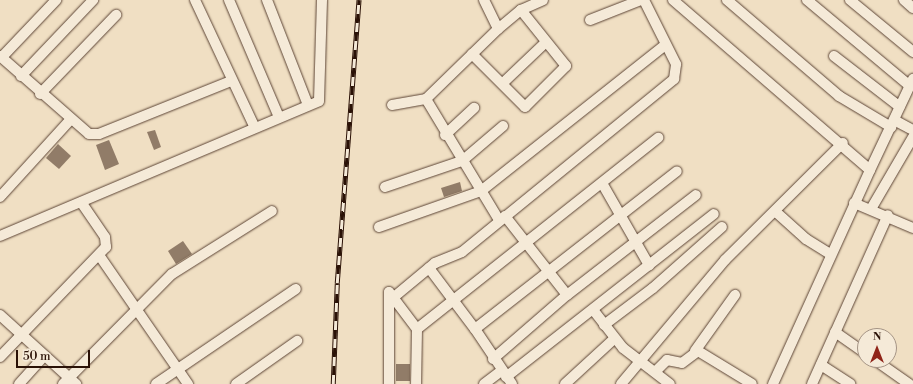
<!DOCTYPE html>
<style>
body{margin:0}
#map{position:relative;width:913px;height:384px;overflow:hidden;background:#f0dfc3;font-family:"Libre Bodoni",serif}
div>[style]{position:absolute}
.building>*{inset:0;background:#917c68}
.roads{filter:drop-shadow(0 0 1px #5c4435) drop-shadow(0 0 1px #5c4435)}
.street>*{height:10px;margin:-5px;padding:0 5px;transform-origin:5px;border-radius:5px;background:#f5ead8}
.rail>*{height:4.5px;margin-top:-2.25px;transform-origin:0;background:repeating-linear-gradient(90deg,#f5ead8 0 9px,#2a1106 0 18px);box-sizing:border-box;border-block:1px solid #2a1106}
span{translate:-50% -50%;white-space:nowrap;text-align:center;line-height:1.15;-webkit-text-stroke:4px #f5ead8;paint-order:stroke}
.north{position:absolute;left:857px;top:328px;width:40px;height:40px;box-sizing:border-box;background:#f5ead8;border:1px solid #a49384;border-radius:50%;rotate:0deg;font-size:11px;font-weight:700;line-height:16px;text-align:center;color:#2a1106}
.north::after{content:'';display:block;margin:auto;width:14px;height:18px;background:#8f2418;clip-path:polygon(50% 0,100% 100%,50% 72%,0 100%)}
.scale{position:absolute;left:16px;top:350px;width:74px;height:18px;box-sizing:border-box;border:2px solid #2a1106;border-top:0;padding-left:5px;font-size:12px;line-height:14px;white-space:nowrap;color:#2a1106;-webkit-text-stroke:3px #f5ead8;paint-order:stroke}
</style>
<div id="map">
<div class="building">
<i style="clip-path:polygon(155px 130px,161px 147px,154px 150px,147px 132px)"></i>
<i style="clip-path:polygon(109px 140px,119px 164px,105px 170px,96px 145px)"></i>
<i style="clip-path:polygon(58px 144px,71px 156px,59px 169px,46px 158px)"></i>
<i style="clip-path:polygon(460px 182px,462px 191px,444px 197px,441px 188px)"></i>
<i style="clip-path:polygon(183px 241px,192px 254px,176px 264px,168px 251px)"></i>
<i style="clip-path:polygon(396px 364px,410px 364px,410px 381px,396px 381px)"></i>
</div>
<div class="roads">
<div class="street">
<i style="left:195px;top:0;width:141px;rotate:64.9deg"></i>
<i style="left:229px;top:0;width:127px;rotate:66.9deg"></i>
<i style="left:267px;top:0;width:113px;rotate:68.7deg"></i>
<i style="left:484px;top:0;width:32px;rotate:64deg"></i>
<i style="left:673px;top:0;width:260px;rotate:40.8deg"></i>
<i style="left:870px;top:170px;width:101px;rotate:-64.7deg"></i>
<i style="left:727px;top:0;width:148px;rotate:40.6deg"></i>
<i style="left:839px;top:96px;width:61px;rotate:30.8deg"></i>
<i style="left:807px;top:0;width:134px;rotate:39.9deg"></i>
<i style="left:850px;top:0;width:82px;rotate:39.5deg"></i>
<i style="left:904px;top:0;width:12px;rotate:42deg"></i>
<i style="left:590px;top:20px;width:55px;rotate:-21.4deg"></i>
<i style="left:472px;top:54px;width:75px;rotate:45deg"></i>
<i style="left:525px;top:107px;width:58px;rotate:-45deg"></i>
<i style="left:566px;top:66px;width:72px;rotate:-128.8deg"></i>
<i style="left:0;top:56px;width:118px;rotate:41.2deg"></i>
<i style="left:89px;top:134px;width:10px"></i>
<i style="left:99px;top:134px;width:142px;rotate:-21.9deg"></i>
<i style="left:834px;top:56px;width:83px;rotate:37.7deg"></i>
<i style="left:2px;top:57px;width:79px;rotate:-46.5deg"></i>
<i style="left:21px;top:76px;width:105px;rotate:-46.5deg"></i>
<i style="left:504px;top:82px;width:58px;rotate:-43.6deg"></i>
<i style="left:40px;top:94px;width:110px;rotate:-46.1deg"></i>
<i style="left:426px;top:99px;width:141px;rotate:58.9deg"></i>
<i style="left:392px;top:105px;width:35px;rotate:-10deg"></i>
<i style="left:426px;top:99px;width:100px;rotate:-44.2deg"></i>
<i style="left:498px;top:29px;width:30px;rotate:-40deg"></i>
<i style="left:521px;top:10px;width:24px;rotate:-24deg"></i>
<i style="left:894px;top:120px;width:21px;rotate:28deg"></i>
<i style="left:445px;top:135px;width:40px;rotate:-43deg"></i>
<i style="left:602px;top:183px;width:95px;rotate:60.2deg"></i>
<i style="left:385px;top:187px;width:81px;rotate:-18.7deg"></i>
<i style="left:462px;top:161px;width:54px;rotate:-40.5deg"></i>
<i style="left:0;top:197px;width:104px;rotate:-47.7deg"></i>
<i style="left:854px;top:203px;width:64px;rotate:23deg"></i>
<i style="left:871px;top:209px;width:83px;rotate:-59.7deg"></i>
<i style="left:776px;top:212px;width:40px;rotate:42deg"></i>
<i style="left:806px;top:239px;width:28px;rotate:32deg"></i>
<i style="left:505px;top:216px;width:100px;rotate:51.9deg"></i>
<i style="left:379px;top:227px;width:108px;rotate:-19.4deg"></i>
<i style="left:481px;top:191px;width:235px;rotate:-38.4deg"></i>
<i style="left:0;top:236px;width:346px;rotate:-22.9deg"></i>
<i style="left:319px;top:101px;width:101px;rotate:-88.3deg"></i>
<i style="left:99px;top:255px;width:157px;rotate:55.4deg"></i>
<i style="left:429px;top:268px;width:76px;rotate:53deg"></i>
<i style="left:389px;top:292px;width:46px;rotate:52.9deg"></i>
<i style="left:417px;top:329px;width:55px;rotate:91deg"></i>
<i style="left:394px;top:297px;width:53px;rotate:-39.7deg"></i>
<i style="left:435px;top:263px;width:29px;rotate:-22deg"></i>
<i style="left:462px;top:252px;width:274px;rotate:-39.2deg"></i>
<i style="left:674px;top:79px;width:15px;rotate:-82deg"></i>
<i style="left:676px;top:64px;width:72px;rotate:-116.6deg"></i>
<i style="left:594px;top:311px;width:47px;rotate:51.9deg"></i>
<i style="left:623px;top:348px;width:59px;rotate:37.5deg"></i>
<i style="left:0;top:315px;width:103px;rotate:42.2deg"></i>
<i style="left:604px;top:325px;width:61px;rotate:-37.1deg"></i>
<i style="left:653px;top:288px;width:92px;rotate:-41.5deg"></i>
<i style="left:417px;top:329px;width:308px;rotate:-38.4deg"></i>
<i style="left:835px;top:332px;width:37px;rotate:35deg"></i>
<i style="left:695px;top:351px;width:69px;rotate:-54.5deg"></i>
<i style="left:0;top:357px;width:153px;rotate:-46.1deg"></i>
<i style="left:106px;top:247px;width:10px;rotate:-96deg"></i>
<i style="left:105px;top:237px;width:42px;rotate:-124.4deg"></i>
<i style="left:493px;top:359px;width:98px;rotate:-40.9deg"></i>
<i style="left:567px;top:295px;width:163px;rotate:-37.8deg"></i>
<i style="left:875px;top:360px;width:42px;rotate:35.2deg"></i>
<i style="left:821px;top:365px;width:35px;rotate:33deg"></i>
<i style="left:655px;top:372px;width:17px;rotate:-45deg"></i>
<i style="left:667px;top:360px;width:15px;rotate:11deg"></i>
<i style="left:682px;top:363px;width:20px;rotate:-37deg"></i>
<i style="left:698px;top:351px;width:63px;rotate:31.4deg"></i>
<i style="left:506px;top:377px;width:264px;rotate:-38.1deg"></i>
<i style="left:19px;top:384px;width:38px;rotate:-48deg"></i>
<i style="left:63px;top:384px;width:155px;rotate:-45.3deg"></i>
<i style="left:172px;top:274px;width:118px;rotate:-32.2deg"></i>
<i style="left:156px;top:384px;width:169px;rotate:-34.2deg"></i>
<i style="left:236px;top:384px;width:75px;rotate:-35.2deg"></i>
<i style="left:389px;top:384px;width:92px;rotate:-90deg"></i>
<i style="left:484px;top:384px;width:21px;rotate:-37deg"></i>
<i style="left:512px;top:384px;width:66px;rotate:-123.9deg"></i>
<i style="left:475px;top:329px;width:256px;rotate:-38deg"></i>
<i style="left:565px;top:384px;width:67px;rotate:-42.6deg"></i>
<i style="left:621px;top:384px;width:162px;rotate:-50deg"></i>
<i style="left:725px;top:260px;width:166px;rotate:-44.8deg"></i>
<i style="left:773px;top:384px;width:235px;rotate:-65.6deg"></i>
<i style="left:812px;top:384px;width:185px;rotate:-65.8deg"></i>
</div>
</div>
<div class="rail">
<i style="left:333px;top:384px;width:101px;rotate:-87.7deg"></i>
<i style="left:337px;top:283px;width:284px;rotate:-85.6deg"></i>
</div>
<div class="north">N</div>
<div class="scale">50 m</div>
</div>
